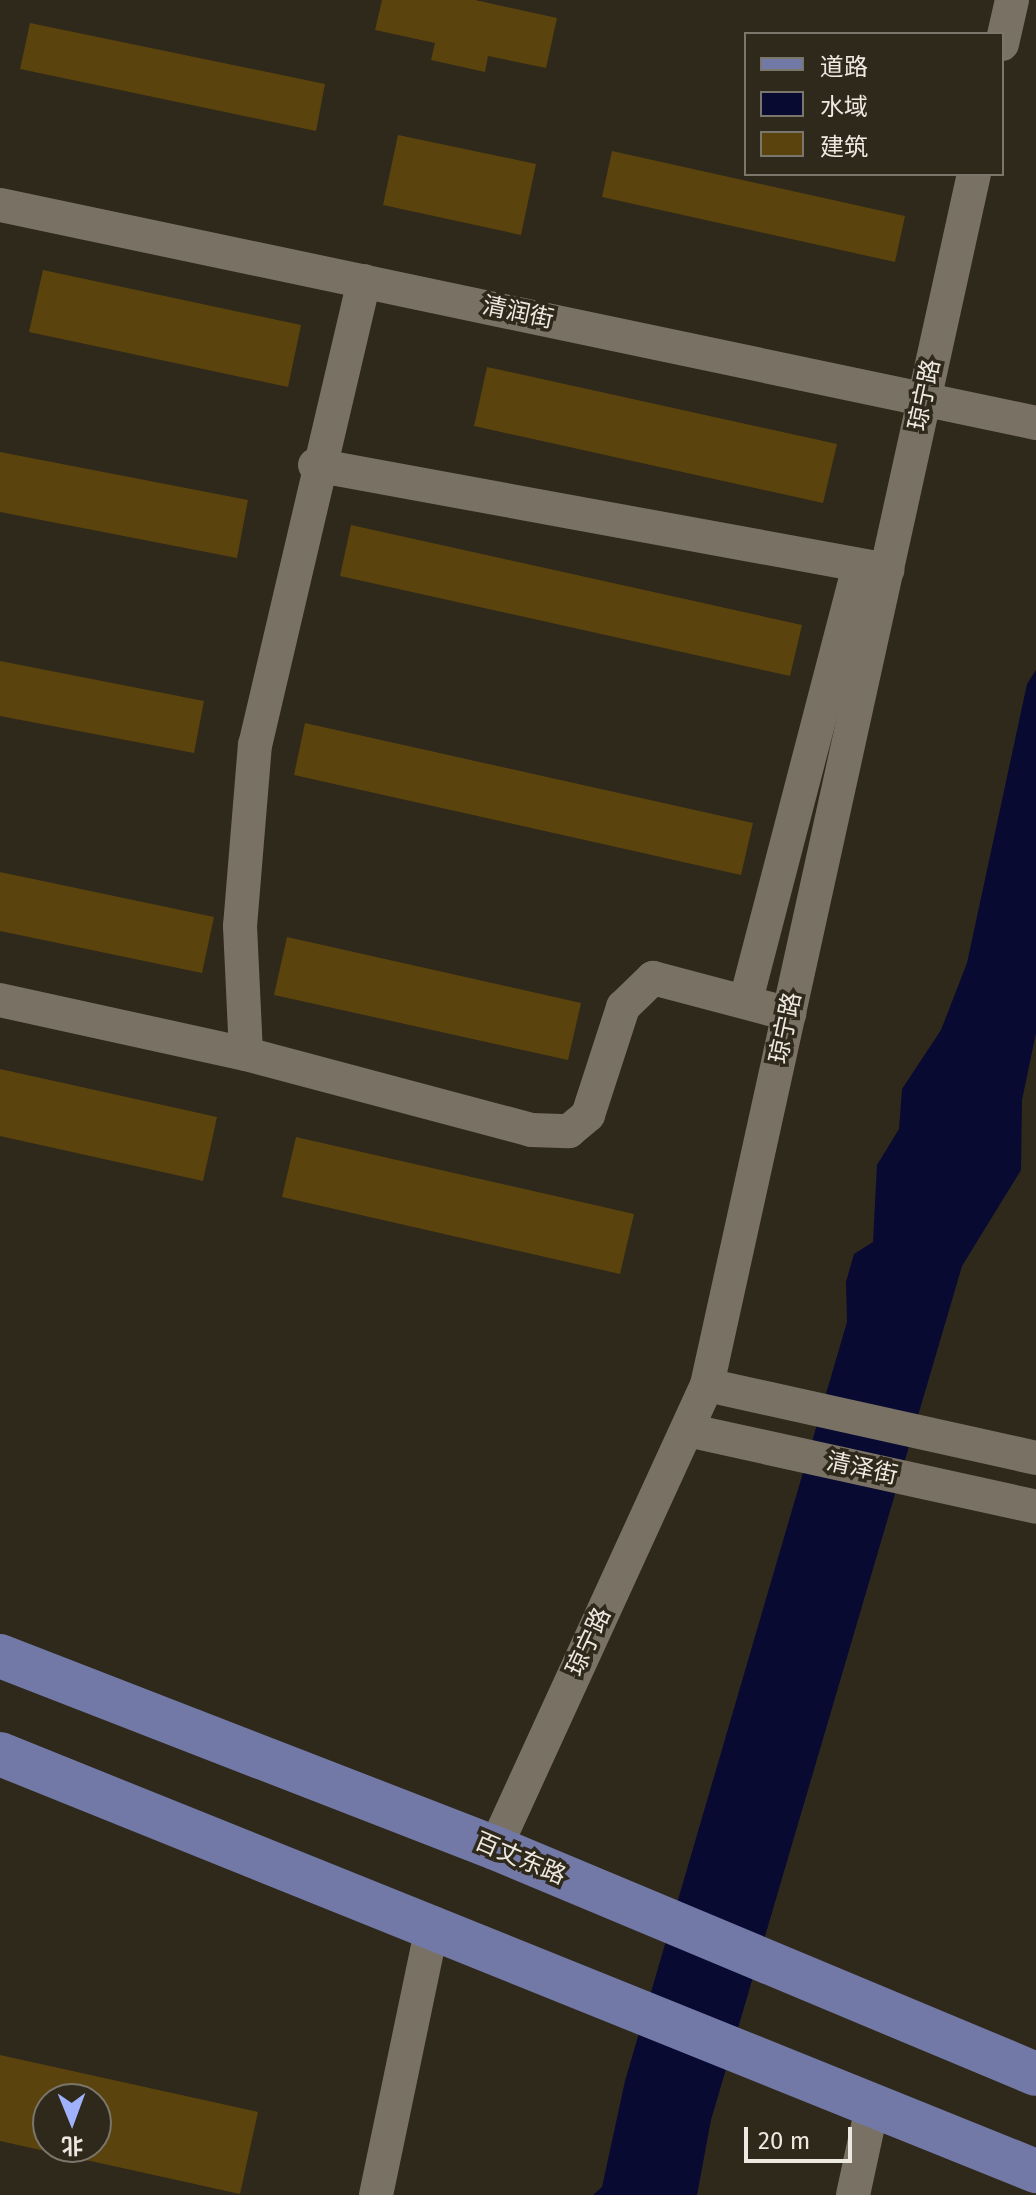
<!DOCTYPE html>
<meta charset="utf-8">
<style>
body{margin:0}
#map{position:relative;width:1036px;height:2195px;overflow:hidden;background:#2f291c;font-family:"Fira Sans","Noto Sans SC",sans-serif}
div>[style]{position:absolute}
.water>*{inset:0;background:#080a31}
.building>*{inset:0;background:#5a430c}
.minor>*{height:34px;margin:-17px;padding:0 17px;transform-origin:17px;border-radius:17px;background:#797264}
.major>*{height:44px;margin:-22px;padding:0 22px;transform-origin:22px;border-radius:22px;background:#7279a7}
span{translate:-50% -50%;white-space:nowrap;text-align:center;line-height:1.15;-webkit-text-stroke:7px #2f291c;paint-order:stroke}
.street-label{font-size:24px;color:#ede9e1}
.legend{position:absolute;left:744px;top:32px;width:260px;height:144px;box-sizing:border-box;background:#2f291c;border:2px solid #7b766b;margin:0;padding:10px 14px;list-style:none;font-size:24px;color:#ede9e1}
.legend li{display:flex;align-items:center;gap:16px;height:40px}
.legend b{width:40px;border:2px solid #7b766b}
.north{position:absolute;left:32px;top:2083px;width:80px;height:80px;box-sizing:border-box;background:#2f291c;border:2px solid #7b766b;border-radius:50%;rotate:179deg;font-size:22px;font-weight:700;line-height:32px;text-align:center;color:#ede9e1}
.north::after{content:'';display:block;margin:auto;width:28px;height:36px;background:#a1b2fd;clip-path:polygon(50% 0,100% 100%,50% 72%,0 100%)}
.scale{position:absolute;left:744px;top:2127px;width:108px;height:36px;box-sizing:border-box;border:4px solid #ede9e1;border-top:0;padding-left:10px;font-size:24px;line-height:28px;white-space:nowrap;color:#ede9e1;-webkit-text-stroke:6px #2f291c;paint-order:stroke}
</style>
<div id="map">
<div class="water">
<i style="clip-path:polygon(1036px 670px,1036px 1033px,1022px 1100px,1021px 1170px,962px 1266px,711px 2120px,697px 2195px,593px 2195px,602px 2187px,625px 2081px,847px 1322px,846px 1282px,854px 1254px,873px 1242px,877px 1165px,899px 1129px,902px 1089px,941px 1030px,967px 963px,1027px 684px)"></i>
</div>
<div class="building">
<i style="clip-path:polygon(382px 0,475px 0,557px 18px,546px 68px,488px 56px,485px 72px,431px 60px,435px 43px,375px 30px)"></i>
<i style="clip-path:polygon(30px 23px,325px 84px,316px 131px,20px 69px)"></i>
<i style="clip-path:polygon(398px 135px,536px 164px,521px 235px,383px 205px)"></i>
<i style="clip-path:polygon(612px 151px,905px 216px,895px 262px,602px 197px)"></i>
<i style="clip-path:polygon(43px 270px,301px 325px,288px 387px,29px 332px)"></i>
<i style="clip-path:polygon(487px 367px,837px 444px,823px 503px,474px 426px)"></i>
<i style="clip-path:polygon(0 452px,248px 500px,237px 558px,0 512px)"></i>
<i style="clip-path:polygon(351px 525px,802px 625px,790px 676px,340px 576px)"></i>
<i style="clip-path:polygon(0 661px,204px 701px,194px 753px,0 716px)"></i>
<i style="clip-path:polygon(305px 723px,753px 823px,741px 875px,294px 775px)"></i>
<i style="clip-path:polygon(0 872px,214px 917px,202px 973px,0 931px)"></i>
<i style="clip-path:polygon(287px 937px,581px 1003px,568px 1060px,274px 995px)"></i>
<i style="clip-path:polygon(0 1069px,217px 1117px,203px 1181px,0 1136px)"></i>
<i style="clip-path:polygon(296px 1137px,634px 1214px,620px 1274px,282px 1197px)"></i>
<i style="clip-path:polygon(evenodd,0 2055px,258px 2112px,240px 2194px,0 2141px,0 2055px,48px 2099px,96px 2099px,96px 2147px,48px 2147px,48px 2099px)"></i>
</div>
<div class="minor">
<i style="left:1002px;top:44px;width:45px;rotate:-77.2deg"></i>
<i style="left:0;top:205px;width:1059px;rotate:11.88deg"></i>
<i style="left:364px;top:281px;width:476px;rotate:103.2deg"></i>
<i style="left:255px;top:744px;width:183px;rotate:94.7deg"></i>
<i style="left:240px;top:926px;width:128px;rotate:87.3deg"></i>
<i style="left:246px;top:1054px;width:295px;rotate:14.9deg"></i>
<i style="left:531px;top:1130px;width:38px;rotate:2deg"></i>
<i style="left:569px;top:1131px;width:25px;rotate:-40deg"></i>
<i style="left:588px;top:1115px;width:114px;rotate:-72deg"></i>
<i style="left:623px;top:1007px;width:42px;rotate:-44deg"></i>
<i style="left:653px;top:978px;width:141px;rotate:14.8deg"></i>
<i style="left:315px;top:465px;width:582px;rotate:10.4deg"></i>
<i style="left:0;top:1000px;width:252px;rotate:12.4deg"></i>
<i style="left:746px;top:1000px;width:449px;rotate:-75.4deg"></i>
<i style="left:707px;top:1385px;width:337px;rotate:12.5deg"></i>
<i style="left:687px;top:1430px;width:357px;rotate:12.4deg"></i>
<i style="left:495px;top:1848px;width:509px;rotate:-65.4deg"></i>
<i style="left:707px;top:1385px;width:1240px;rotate:-77.57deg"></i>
<i style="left:376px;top:2195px;width:278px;rotate:-78.2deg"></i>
<i style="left:853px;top:2195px;width:90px;rotate:-77.8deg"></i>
</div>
<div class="major">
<i style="left:0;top:1656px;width:531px;rotate:21.2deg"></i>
<i style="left:495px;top:1848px;width:586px;rotate:22.67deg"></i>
<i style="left:0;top:1754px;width:1117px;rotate:21.93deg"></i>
</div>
<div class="street-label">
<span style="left:518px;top:313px;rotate:12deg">清润街</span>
<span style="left:925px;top:395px;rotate:-78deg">琼宁路</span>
<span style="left:786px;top:1028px;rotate:-78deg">琼宁路</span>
<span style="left:862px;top:1469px;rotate:12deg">清泽街</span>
<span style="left:589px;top:1642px;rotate:-65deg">琼宁路</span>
<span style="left:520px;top:1859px;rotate:23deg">百丈东路</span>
</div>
<ul class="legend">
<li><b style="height:10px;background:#7279a7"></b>道路</li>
<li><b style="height:22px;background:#080a31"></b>水域</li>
<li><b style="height:22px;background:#5a430c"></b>建筑</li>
</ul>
<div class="north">北</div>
<div class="scale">20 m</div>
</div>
